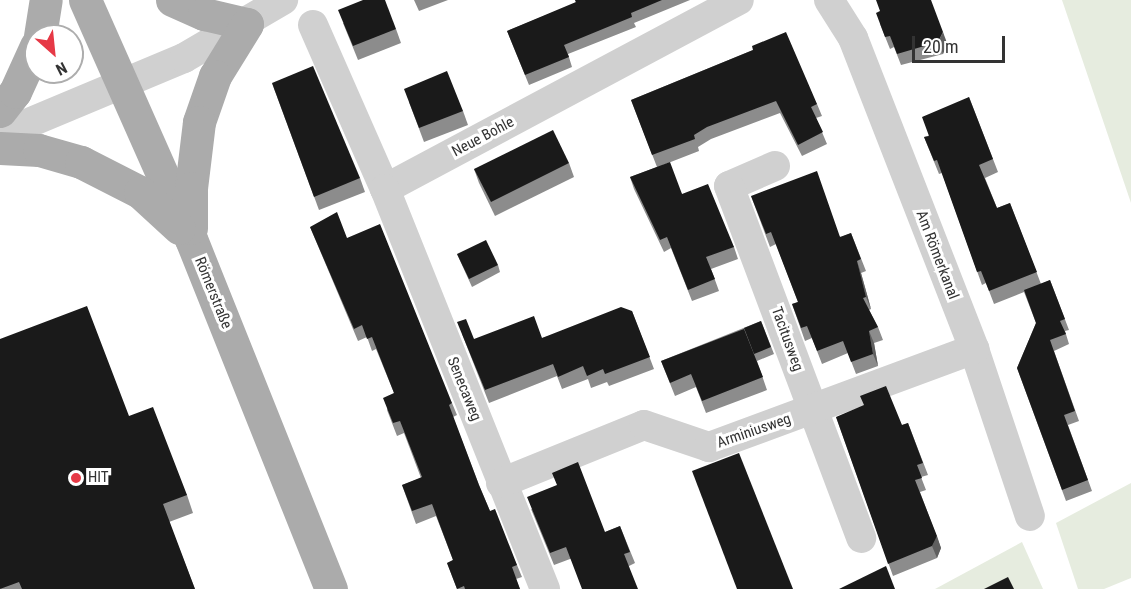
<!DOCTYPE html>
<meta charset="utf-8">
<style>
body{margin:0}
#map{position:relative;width:1131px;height:589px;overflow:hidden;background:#fff;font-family:"Roboto Condensed",sans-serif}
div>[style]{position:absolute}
.green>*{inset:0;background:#e6ecdf}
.minor>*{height:30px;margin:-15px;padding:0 15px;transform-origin:15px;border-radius:15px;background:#d0d0d0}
.major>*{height:33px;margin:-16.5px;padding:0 16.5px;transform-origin:16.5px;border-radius:16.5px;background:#ababab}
.wall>*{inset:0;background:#8c8c8c}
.shaded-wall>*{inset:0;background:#5f5f5f}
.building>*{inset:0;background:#1a1a1a}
.dots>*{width:16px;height:16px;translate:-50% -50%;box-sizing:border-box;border:3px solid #fff;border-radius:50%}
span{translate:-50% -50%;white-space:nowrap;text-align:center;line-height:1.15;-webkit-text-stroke:6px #fff;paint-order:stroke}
.street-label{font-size:15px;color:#333}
.poi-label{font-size:15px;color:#333}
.left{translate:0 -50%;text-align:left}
.north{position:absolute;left:24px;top:24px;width:60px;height:60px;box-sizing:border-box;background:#fff;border:2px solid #adadad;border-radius:50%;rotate:153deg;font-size:16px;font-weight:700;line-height:24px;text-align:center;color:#333}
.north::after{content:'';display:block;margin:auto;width:21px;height:27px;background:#e63946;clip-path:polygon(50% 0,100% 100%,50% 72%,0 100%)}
.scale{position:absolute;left:912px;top:36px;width:93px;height:27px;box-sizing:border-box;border:3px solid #333;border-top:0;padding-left:8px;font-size:18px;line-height:21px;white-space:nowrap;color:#333;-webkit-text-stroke:4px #fff;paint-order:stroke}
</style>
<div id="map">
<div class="green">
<i style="clip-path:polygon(1062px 0,1131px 0,1131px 203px)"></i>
<i style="clip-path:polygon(1131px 483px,1131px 578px,1104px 589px,1078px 589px,1056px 523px)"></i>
<i style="clip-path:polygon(1022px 542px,1043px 589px,935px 589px)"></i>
</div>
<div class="minor">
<i style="left:829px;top:0;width:45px;rotate:57.7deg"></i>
<i style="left:853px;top:38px;width:334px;rotate:68.7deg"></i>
<i style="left:974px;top:349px;width:176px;rotate:71.5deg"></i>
<i style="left:313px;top:25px;width:179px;rotate:66.3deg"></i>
<i style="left:385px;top:189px;width:401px;rotate:-28.1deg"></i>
<i style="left:0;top:135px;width:199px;rotate:-22.7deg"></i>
<i style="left:184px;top:58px;width:115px;rotate:-30.4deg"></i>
<i style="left:775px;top:166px;width:50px;rotate:156.5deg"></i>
<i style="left:729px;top:186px;width:376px;rotate:69.4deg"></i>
<i style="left:385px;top:189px;width:431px;rotate:68.2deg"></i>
<i style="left:501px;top:483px;width:154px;rotate:-22.1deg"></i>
<i style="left:644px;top:425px;width:69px;rotate:18.7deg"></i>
<i style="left:709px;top:447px;width:283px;rotate:-20.3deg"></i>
</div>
<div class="major">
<i style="left:85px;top:0;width:261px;rotate:66.1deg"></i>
<i style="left:191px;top:239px;width:377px;rotate:68.2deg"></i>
<i style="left:172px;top:0;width:35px;rotate:24deg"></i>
<i style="left:204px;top:14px;width:44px;rotate:13.1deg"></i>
<i style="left:247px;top:24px;width:61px;rotate:121.6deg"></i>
<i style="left:215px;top:76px;width:49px;rotate:109.2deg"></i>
<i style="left:199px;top:122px;width:66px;rotate:96.9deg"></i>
<i style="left:191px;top:188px;width:40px;rotate:90deg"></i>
<i style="left:40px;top:36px;width:36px;rotate:-81deg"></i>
<i style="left:0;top:111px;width:24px;rotate:-52deg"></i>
<i style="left:15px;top:92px;width:51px;rotate:-65.5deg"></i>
<i style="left:0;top:148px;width:39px;rotate:3deg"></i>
<i style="left:39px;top:150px;width:44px;rotate:15.9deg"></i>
<i style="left:81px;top:162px;width:66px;rotate:27deg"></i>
<i style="left:140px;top:192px;width:53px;rotate:42.7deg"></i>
</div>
<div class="wall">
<i style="clip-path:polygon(414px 0,448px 0,419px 11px)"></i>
<i style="clip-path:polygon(575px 0,690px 0,634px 23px,636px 27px,568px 54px,572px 67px,529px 85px,507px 31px,576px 3px)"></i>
<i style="clip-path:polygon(343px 23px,396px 29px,401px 43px,358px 60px)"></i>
<i style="clip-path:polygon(880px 24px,947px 43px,943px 54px,901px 65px,894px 47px,890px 49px)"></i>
<i style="clip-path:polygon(753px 50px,817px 104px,822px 116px,816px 118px,827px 144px,802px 156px,780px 113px,711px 139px,698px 147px,699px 151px,663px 165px,682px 194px,734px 247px,738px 259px,711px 269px,719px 291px,692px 301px,671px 248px,664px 252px,634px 189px,630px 177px,657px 167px,631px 100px)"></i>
<i style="clip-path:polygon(272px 83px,360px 178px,365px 192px,319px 210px)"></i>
<i style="clip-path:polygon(969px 97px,998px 172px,985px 178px,997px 208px,1010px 203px,1041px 284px,1050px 280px,1069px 330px,1065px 331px,1069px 344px,1054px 351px,1079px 421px,1068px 425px,1092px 491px,1066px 501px,1017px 368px,1036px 323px,1024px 292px,994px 304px,986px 283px,982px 285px,942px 173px,939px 174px,924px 137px,928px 136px)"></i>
<i style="clip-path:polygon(409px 102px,463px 111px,468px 125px,424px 142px)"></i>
<i style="clip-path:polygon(569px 163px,574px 177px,495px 216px,479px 183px,474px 169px)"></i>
<i style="clip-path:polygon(751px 196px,841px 237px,851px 233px,866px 271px,861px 273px,871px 309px,869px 310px,878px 327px,883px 340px,874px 343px,878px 366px,856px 374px,848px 353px,822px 364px,812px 338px,805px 341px,792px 304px,798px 302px,776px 244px,770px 247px)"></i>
<i style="clip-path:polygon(310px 227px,347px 238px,452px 403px,457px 415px,453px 417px,479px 485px,490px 511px,517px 565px,522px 577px,516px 579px,520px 589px,457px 589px,447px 563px,453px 560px,436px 516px,416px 524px,402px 485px,421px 478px,404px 433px,397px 436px,387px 410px,394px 393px,376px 349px,372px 351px,367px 337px,358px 341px)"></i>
<i style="clip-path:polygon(457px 254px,498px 265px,500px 272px,472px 287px)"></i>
<i style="clip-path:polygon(632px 311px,654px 369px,609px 386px,607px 382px,591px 388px,588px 379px,562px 389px,557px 376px,489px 403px,462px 334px,474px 339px,542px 338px)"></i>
<i style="clip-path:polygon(761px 321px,774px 354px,757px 361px,767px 390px,706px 413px,696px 387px,675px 396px,661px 361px)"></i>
<i style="clip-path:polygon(129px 416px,187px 495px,193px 513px,169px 522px,195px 589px,0 589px)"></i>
<i style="clip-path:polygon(836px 417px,902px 425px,908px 423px,928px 475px,921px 477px,926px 490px,920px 492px,941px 548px,937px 558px,893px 576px)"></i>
<i style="clip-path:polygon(531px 509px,605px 532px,620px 526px,635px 563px,629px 566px,570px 559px,554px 565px)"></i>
</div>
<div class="shaded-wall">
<i style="clip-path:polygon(943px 32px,947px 43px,943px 54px,938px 42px)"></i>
<i style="clip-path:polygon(857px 261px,861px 273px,871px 309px,866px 297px)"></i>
<i style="clip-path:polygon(869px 331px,874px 343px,878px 366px,873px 354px)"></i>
<i style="clip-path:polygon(937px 536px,941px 548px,937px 558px,932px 546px)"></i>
</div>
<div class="building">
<i style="clip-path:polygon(363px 0,385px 0,396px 29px,353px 46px,338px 10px)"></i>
<i style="clip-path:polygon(575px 0,662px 0,631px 13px,632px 17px,564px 45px,569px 57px,525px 75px,507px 31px,576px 2px)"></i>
<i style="clip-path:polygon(876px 0,931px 0,943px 32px,938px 42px,897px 54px,890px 36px,885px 37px,876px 13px,880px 11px)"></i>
<i style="clip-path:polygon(786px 32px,817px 104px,811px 107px,823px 132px,798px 145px,776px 101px,707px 127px,694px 135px,695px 139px,652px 155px,631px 100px,753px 50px,752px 46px)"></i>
<i style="clip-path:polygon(313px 66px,360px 178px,314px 197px,272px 83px)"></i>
<i style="clip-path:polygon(447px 71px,463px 111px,419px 128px,404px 89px)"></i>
<i style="clip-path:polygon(969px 97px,993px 159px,979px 165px,997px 208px,1010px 203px,1037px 272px,989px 291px,981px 271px,977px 272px,937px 160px,934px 161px,924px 137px,929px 136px,922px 117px)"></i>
<i style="clip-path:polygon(553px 130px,569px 163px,491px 202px,474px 169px)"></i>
<i style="clip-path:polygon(670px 162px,682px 194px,708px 184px,734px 247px,706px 257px,715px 279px,688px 290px,667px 237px,660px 240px,630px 177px)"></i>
<i style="clip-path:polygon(817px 171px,840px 237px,851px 233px,861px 259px,857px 261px,866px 297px,863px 298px,878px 327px,869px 331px,873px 354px,851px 362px,843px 341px,817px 351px,807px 326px,801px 328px,792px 304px,798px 302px,771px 232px,766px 234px,751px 196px)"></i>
<i style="clip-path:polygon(337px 212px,347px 238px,380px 224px,452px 403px,449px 405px,479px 485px,490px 511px,495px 509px,517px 565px,512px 567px,520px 589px,465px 589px,464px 586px,457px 589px,447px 563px,453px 560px,432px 504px,412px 511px,402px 485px,422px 477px,400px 421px,393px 423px,383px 398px,394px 393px,372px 337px,367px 339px,362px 325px,354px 329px,310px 227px)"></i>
<i style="clip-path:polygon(486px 240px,498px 265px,469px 279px,457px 254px)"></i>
<i style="clip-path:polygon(1050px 280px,1065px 319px,1060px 321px,1066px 334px,1050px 340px,1075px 411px,1064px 415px,1088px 480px,1062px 490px,1017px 368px,1036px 323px,1024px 290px)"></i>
<i style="clip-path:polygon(87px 306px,129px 416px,153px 407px,187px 495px,163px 504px,195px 589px,22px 589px,19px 582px,0 589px,0 339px)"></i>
<i style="clip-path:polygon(621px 307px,632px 311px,650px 357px,605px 374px,603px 369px,587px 376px,583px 366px,558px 377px,553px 364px,485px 390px,457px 322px,466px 319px,474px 339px,534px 316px,542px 338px)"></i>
<i style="clip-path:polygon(761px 321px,771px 347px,754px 354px,744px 328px)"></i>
<i style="clip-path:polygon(744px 329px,763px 377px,702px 401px,691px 374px,670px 383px,661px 361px)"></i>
<i style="clip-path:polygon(886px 386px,902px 425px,908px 423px,923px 463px,917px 465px,922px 478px,915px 480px,937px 536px,932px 546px,888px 564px,836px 417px,864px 405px,860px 396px)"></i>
<i style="clip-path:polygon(739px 453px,793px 589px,737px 589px,692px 471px)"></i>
<i style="clip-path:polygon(578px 462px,605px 532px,620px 526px,630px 552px,624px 554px,638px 589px,582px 589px,566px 547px,550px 553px,527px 497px,557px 485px,552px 473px)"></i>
<i style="clip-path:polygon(886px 566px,895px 589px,839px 589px)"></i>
<i style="clip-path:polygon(1008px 577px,1014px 589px,984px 589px)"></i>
</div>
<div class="dots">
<i style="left:76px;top:478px;background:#e63946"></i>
</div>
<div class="street-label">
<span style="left:483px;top:137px;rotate:-28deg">Neue Bohle</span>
<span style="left:937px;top:255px;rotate:69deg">Am Römerkanal</span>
<span style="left:213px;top:293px;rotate:68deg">Römerstraße</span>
<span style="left:787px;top:339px;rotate:70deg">Tacitusweg</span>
<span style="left:464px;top:389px;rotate:68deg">Senecaweg</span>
<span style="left:754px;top:431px;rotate:-19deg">Arminiusweg</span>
</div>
<div class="poi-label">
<span class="left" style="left:88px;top:478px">HIT</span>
</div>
<div class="north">N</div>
<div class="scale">20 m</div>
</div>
